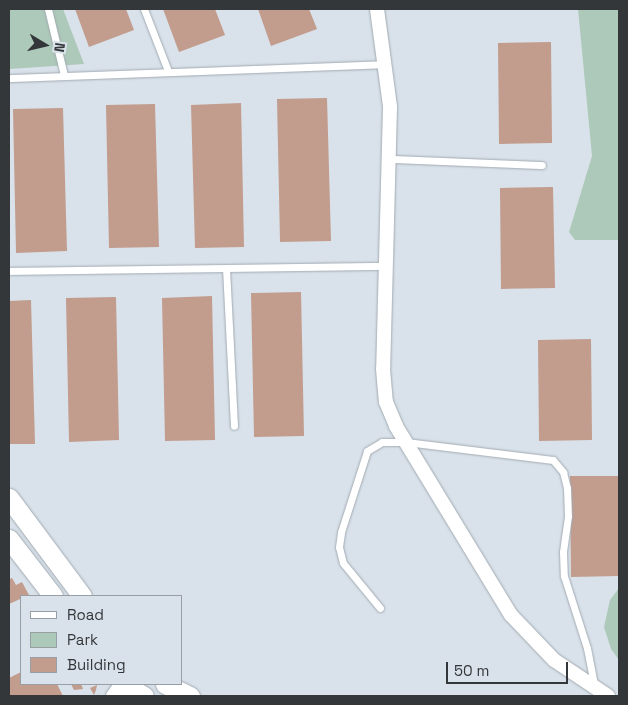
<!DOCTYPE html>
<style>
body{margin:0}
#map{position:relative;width:628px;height:705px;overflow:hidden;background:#d9e2ea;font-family:"Space Grotesk",sans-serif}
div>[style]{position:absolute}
.green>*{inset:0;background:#adc9b9}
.building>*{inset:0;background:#c29c8d}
.roads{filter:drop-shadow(0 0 1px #a2aab2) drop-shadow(0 0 1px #a2aab2)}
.lane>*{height:7px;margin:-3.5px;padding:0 3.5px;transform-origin:3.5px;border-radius:3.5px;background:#fff}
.street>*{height:14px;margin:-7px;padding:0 7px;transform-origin:7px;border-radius:7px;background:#fff}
.secondary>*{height:19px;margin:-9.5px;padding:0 9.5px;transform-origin:9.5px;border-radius:9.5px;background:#fff}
span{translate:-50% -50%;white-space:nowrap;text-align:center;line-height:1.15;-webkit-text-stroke:4px #d9e2ea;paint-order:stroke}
.frame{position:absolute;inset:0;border:10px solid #34373a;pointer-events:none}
.legend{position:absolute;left:20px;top:595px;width:162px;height:90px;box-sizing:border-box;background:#d9e2ea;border:1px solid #979ea4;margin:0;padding:6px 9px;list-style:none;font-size:15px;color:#34373a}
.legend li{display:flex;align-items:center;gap:10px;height:25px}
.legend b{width:25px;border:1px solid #979ea4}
.north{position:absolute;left:20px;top:20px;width:50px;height:50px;-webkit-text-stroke:4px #d9e2ea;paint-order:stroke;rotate:99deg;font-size:14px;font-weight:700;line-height:20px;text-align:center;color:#34373a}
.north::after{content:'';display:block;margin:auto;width:18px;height:22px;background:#34373a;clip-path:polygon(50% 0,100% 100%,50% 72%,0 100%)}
.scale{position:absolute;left:446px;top:662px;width:122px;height:22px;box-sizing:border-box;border:2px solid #34373a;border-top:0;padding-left:6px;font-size:15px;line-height:18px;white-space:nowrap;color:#34373a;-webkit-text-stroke:4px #d9e2ea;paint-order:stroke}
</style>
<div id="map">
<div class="green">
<i style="clip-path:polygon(9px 9px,63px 9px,84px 64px,9px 69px)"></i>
<i style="clip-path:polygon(578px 9px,619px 9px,619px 240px,575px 240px,569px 232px,592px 156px)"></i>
<i style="clip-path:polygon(619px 588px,619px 660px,611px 649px,604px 627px,610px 600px)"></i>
</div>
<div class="building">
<i style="clip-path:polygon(75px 9px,126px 9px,134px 30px,89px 47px)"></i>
<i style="clip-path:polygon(163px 9px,215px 9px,225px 35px,179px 52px)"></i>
<i style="clip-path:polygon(258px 9px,309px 9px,317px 29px,271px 46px)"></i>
<i style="clip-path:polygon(551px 42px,552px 143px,499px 144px,498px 43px)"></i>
<i style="clip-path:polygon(327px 98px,331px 241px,280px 242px,277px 99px)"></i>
<i style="clip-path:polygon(241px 103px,244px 247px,195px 248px,191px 105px)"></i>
<i style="clip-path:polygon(155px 104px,159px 247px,109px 248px,106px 105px)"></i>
<i style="clip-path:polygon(63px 108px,67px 251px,16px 253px,13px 109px)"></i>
<i style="clip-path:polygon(553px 187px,555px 288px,501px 289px,500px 188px)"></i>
<i style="clip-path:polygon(301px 292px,304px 436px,254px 437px,251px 293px)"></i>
<i style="clip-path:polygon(212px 296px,215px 440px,165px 441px,162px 298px)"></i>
<i style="clip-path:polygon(116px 297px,119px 440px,69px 442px,66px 298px)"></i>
<i style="clip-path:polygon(31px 300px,35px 444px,9px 444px,9px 301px)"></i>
<i style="clip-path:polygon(591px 339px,592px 440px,539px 441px,538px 340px)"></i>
<i style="clip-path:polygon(570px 476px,619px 476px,619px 576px,571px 577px)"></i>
<i style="clip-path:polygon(12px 578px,16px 585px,22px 582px,29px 595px,9px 604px,9px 579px)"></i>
<i style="clip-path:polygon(21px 672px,21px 684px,57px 684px,63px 696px,9px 696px,9px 678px)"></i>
<i style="clip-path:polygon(71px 684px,81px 684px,83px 689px,74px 690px)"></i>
<i style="clip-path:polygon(97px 685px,96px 690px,94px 695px,90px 688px)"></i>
</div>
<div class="roads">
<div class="lane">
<i style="left:48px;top:9px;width:68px;rotate:76.4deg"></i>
<i style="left:144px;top:9px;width:66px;rotate:68.8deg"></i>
<i style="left:9px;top:78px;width:377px;rotate:-2.1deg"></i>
<i style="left:391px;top:159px;width:151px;rotate:2.3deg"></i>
<i style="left:226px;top:268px;width:158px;rotate:87.1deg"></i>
<i style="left:9px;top:271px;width:378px;rotate:-0.8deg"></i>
<i style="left:380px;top:608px;width:58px;rotate:-129.4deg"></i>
<i style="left:343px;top:563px;width:16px;rotate:-104deg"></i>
<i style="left:339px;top:547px;width:15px;rotate:-82deg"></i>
<i style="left:341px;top:532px;width:85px;rotate:-72.2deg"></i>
<i style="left:367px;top:451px;width:17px;rotate:-31deg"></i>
<i style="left:382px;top:442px;width:24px"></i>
<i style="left:406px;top:442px;width:148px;rotate:7deg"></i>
<i style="left:553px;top:460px;width:16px;rotate:50deg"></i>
<i style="left:563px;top:472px;width:16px;rotate:76deg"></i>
<i style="left:567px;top:488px;width:28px;rotate:88deg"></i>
<i style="left:568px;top:516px;width:36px;rotate:98deg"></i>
<i style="left:563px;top:552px;width:24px;rotate:88deg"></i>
<i style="left:564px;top:576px;width:76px;rotate:72.3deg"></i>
<i style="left:587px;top:648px;width:38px;rotate:79deg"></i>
</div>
<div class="street">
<i style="left:377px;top:9px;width:99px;rotate:82.4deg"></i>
<i style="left:390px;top:107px;width:262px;rotate:91.5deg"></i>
<i style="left:383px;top:369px;width:33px;rotate:85deg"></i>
<i style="left:386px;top:402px;width:26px;rotate:67deg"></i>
<i style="left:396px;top:426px;width:221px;rotate:58.7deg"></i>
<i style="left:511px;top:615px;width:62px;rotate:46.3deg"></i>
<i style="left:554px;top:660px;width:65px;rotate:33.7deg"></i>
<i style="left:113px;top:696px;width:15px;rotate:-53deg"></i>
</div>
<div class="secondary">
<i style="left:9px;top:498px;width:122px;rotate:53.3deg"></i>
<i style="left:9px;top:539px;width:72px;rotate:52.3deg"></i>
<i style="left:123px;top:684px;width:24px;rotate:30deg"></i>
<i style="left:165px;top:684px;width:28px;rotate:26deg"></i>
</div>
</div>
<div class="frame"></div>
<ul class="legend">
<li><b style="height:6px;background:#fff"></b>Road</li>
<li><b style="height:14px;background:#adc9b9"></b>Park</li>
<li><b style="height:14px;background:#c29c8d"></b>Building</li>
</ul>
<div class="north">N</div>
<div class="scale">50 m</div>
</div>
